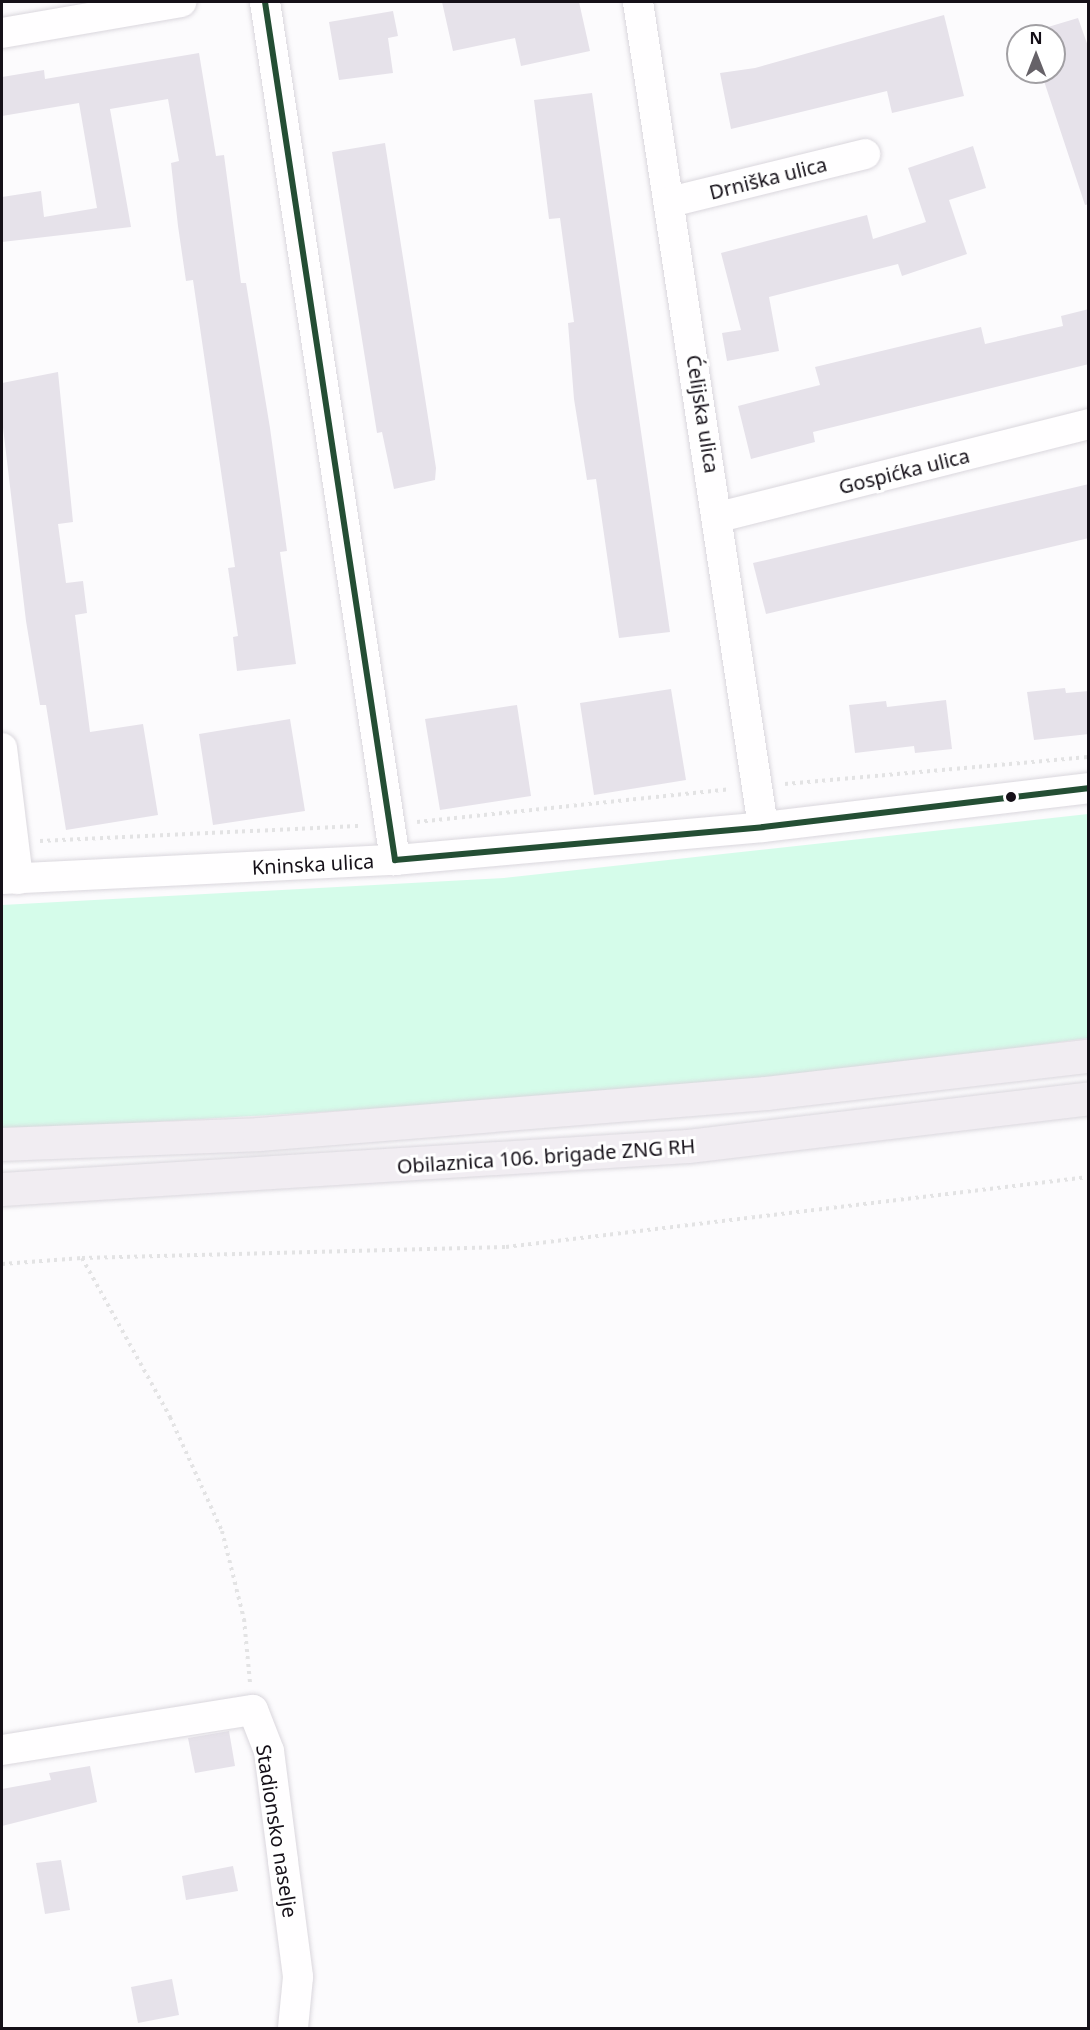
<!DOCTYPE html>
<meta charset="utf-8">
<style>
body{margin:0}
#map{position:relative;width:1090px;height:2030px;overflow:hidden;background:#fcfbfd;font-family:"Noto Sans",sans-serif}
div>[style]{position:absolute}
.green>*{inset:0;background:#d5fcea}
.building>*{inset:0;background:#e6e2ea}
.path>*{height:4px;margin-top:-2px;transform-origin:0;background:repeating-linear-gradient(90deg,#e3e3e4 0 3px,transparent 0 7.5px)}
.roads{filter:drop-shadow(0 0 2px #dad7dd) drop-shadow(0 0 2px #dad7dd)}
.minor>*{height:30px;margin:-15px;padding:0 15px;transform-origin:15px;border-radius:15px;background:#fffeff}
.trunk>*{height:33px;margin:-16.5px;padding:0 16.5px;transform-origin:16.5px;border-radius:16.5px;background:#f1edf2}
.bus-1>*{height:6px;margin:-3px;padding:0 3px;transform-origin:3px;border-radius:3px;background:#244e34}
.dots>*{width:16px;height:16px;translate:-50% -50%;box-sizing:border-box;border:3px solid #fff;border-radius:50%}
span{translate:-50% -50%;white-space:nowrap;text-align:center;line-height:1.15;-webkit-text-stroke:6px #fff;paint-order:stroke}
.street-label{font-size:20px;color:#151018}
.frame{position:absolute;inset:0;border:3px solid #151018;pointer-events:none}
.north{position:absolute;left:1006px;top:24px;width:60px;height:60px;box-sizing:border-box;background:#fff;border:2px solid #a19fa3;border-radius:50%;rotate:0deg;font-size:16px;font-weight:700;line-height:24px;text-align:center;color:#151018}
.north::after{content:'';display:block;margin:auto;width:21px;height:27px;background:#666268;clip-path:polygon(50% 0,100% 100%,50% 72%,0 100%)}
</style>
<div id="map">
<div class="green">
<i style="clip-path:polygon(1088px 814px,1088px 1038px,899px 1064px,569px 1097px,2px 1131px,2px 905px,504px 878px)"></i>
</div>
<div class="building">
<i style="clip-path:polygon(442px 2px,579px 2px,590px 51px,521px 66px,515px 38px,453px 51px)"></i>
<i style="clip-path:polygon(393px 11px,398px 36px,388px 38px,393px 73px,339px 80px,329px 22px)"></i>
<i style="clip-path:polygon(944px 15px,964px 96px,892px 113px,887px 91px,731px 129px,720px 73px,755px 68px)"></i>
<i style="clip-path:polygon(1078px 18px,1089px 49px,1089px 204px,1085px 205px,1041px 72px,1054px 72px,1054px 36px,1028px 33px)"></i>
<i style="clip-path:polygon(199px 53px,216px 156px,224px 155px,241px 283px,246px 283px,270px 428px,287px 551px,280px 552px,296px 664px,237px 671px,233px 637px,238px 636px,228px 568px,235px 567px,193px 280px,186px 281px,178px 226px,171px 163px,179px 161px,168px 99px,110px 109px,131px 227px,2px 242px,2px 197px,41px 191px,44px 217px,97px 208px,79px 103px,2px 116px,2px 77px,44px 70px,45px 79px)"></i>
<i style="clip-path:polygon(592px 93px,670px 632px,619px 638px,596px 479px,587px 480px,574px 399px,568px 323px,574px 322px,560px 218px,549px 219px,534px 100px)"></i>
<i style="clip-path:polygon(385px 143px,436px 468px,435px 480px,394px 489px,382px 432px,377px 433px,332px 152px)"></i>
<i style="clip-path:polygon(973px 146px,986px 188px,949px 200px,967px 254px,902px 276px,898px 264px,769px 297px,779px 351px,727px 361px,722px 333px,741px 330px,721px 253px,867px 215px,873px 239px,926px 222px,908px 168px)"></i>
<i style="clip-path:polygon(1089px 309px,1089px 364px,813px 432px,815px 442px,751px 459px,738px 406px,820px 385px,815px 367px,981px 327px,985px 344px,1063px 326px,1061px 316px)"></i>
<i style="clip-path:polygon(58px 372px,73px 522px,58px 524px,66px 583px,83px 581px,87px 613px,75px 615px,90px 732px,143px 724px,158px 815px,66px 830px,46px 705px,40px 705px,26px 621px,2px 419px,2px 383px)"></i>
<i style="clip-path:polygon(1089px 484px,1089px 538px,766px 614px,753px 563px)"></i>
<i style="clip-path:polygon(1065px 688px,1066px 693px,1089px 691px,1089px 734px,1034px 740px,1027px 692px)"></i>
<i style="clip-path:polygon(671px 689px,686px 780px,594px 795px,580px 703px)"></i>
<i style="clip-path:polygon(946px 700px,952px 749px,915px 753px,914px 746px,855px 753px,849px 705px,886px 701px,887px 707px)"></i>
<i style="clip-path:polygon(517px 705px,531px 796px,440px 810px,425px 719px)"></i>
<i style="clip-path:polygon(290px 719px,305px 811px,213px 825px,199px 734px)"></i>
<i style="clip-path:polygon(229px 1731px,235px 1766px,195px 1773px,188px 1738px)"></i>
<i style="clip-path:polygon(90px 1766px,97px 1802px,2px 1826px,2px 1789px,51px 1780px,49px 1773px)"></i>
<i style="clip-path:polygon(61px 1860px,70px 1910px,45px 1914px,36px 1863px)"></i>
<i style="clip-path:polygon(233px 1866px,238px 1891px,186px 1900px,182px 1876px)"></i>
<i style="clip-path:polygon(172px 1979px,179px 2015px,138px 2023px,131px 1987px)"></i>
</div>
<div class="path">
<i style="left:785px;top:784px;width:304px;rotate:-5.1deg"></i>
<i style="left:417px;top:822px;width:314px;rotate:-6deg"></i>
<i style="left:40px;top:841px;width:322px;rotate:-2.7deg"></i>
<i style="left:82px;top:1258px;width:182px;rotate:61deg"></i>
<i style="left:170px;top:1417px;width:125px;rotate:65.5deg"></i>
<i style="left:222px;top:1531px;width:91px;rotate:76deg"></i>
<i style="left:244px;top:1619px;width:64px;rotate:84.6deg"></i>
<i style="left:2px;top:1264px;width:80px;rotate:-4.3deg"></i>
<i style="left:82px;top:1258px;width:424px;rotate:-1.5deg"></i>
<i style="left:506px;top:1247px;width:586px;rotate:-6.86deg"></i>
</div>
<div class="roads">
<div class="minor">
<i style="left:265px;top:2px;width:868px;rotate:81.38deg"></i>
<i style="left:638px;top:2px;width:834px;rotate:81.38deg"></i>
<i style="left:2px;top:33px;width:182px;rotate:-9.8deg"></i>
<i style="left:670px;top:202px;width:201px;rotate:-13.8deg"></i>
<i style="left:719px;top:517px;width:381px;rotate:-14.1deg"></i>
<i style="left:2px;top:748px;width:132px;rotate:83deg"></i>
<i style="left:2px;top:879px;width:393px;rotate:-2.8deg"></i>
<i style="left:395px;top:860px;width:369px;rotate:-5.1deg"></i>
<i style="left:763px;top:827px;width:327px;rotate:-6.8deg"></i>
<i style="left:2px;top:1750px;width:254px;rotate:-9.1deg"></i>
<i style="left:253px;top:1710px;width:44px;rotate:68.7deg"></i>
<i style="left:269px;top:1751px;width:111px;rotate:82.7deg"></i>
<i style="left:283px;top:1861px;width:117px;rotate:82.6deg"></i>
<i style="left:298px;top:1977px;width:51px;rotate:95.6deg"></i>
</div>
<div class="trunk">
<i style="left:2px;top:1144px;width:257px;rotate:-2.2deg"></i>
<i style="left:259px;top:1134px;width:509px;rotate:-4.62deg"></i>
<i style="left:766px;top:1093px;width:324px;rotate:-6.6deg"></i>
<i style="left:2px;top:1189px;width:687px;rotate:-3.59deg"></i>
<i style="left:688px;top:1146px;width:403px;rotate:-6.8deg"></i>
</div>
</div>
<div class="bus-1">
<i style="left:265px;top:2px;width:868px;rotate:81.38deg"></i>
<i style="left:395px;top:860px;width:369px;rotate:-5.1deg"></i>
<i style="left:763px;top:827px;width:327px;rotate:-6.8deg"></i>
</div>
<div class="dots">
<i style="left:1011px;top:797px;background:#151018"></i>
</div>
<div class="street-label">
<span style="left:768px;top:178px;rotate:-14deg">Drniška ulica</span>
<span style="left:703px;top:414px;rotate:81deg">Ćelijska ulica</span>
<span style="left:904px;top:471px;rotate:-14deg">Gospićka ulica</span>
<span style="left:313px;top:864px;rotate:-3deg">Kninska ulica</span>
<span style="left:546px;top:1156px;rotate:-4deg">Obilaznica 106. brigade ZNG RH</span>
<span style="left:277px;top:1831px;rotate:81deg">Stadionsko naselje</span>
</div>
<div class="frame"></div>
<div class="north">N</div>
</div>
